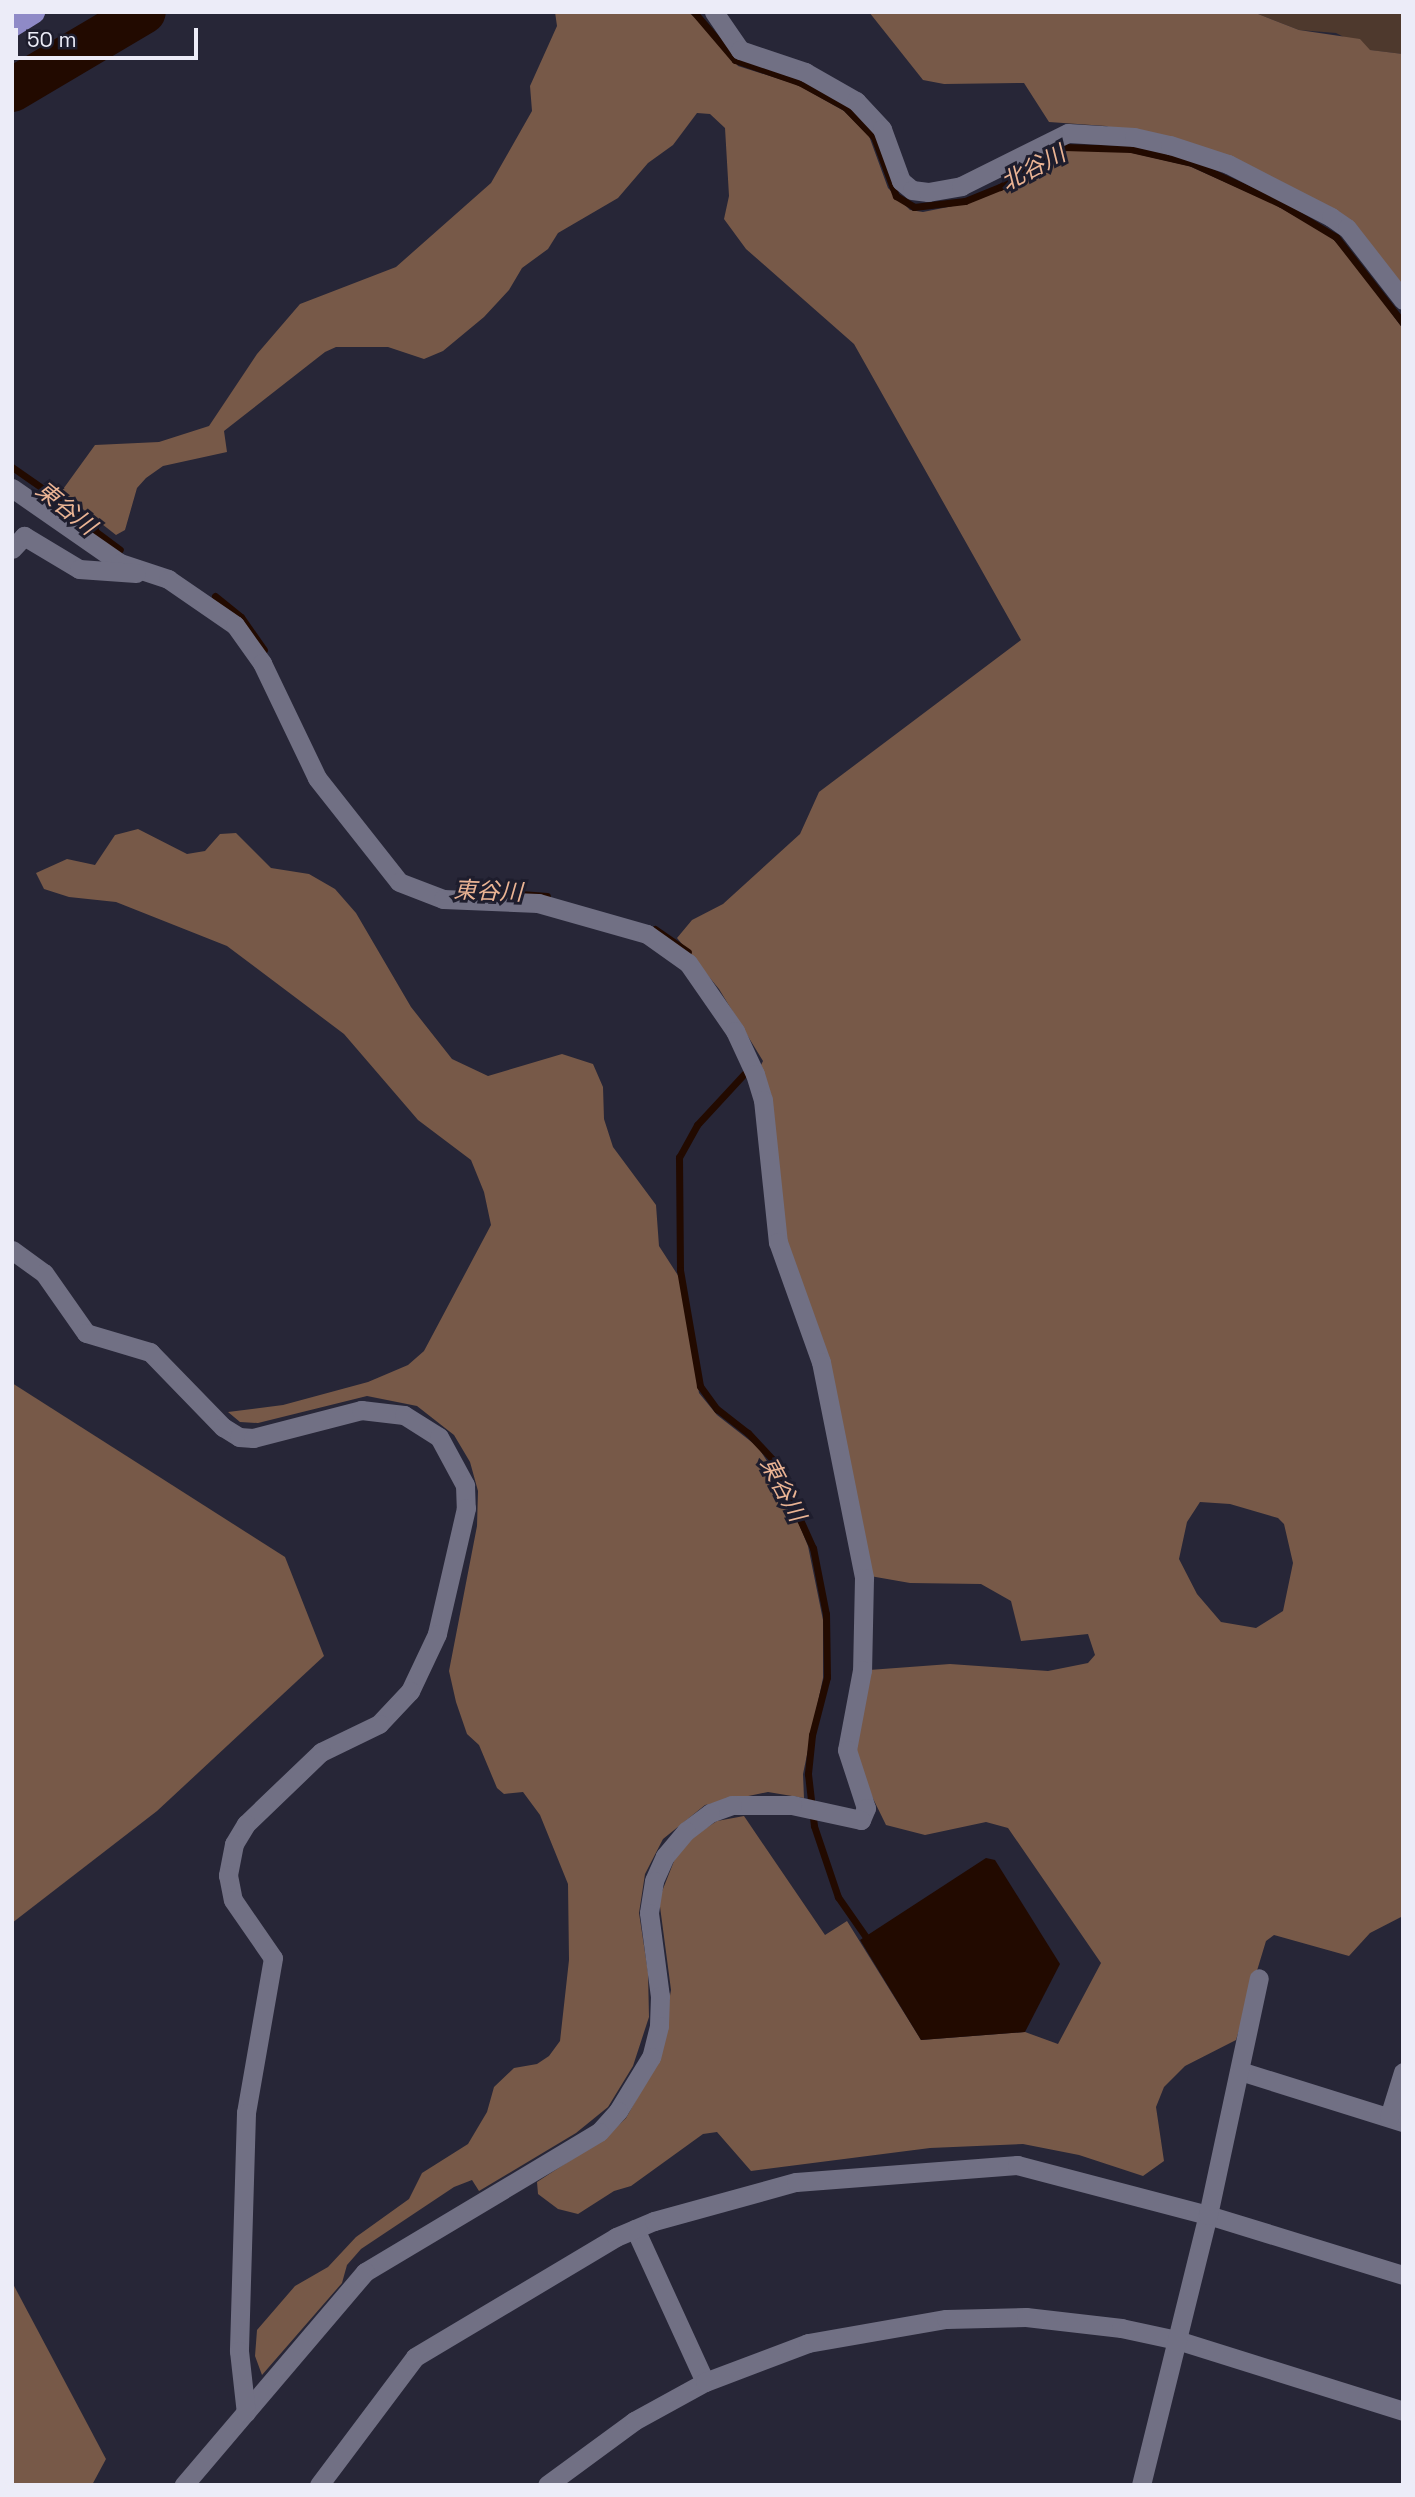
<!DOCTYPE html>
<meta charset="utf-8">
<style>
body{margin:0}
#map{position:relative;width:1415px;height:2497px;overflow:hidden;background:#272637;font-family:"Space Grotesk","Noto Sans JP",sans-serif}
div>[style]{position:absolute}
.green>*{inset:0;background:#4e392d}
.forest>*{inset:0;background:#775948}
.water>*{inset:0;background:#220a00}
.stream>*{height:7px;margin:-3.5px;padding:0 3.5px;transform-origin:3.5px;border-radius:3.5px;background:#220a00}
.river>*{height:44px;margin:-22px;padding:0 22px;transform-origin:22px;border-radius:22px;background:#220a00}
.street>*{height:19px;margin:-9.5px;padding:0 9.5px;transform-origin:9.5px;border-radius:9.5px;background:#717084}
.primary>*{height:21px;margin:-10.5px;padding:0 10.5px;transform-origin:10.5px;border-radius:10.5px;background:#8f8ac7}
span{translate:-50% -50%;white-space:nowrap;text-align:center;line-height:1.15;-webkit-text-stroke:6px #1e1d2d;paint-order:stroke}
.water-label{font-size:23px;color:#ebb494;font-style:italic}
.frame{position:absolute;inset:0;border:14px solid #ececf8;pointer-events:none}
.scale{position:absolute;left:14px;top:28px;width:184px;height:32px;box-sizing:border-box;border:4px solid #ececf8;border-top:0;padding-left:9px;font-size:21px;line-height:24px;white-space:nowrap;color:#ececf8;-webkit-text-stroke:5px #1e1d2d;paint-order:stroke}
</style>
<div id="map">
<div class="green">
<i style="clip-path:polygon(1253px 12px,1403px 12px,1403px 54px,1369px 50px,1336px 33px,1299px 30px)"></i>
</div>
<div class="forest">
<i style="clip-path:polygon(evenodd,555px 12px,688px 12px,708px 28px,738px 66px,798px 85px,844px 111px,869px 136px,888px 188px,910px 210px,923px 212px,963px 204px,1026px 179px,1068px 150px,1128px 152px,1189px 166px,1272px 203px,1330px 236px,1353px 260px,1403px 329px,1403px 1916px,1370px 1933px,1349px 1956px,1274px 1935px,1266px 1941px,1236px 2040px,1185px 2066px,1164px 2087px,1156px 2107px,1164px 2161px,1143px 2176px,1079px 2155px,1023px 2144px,930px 2148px,751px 2171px,717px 2132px,703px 2134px,631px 2186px,614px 2191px,578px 2214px,558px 2209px,538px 2194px,537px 2182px,606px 2137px,626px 2118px,659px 2059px,671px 1990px,659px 1899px,676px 1856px,694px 1836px,717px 1821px,744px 1816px,825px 1935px,847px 1921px,921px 2040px,1025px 2032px,1058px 2044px,1101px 1963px,1008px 1828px,986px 1822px,925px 1835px,886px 1825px,859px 1770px,853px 1749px,869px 1670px,950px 1664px,1048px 1671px,1088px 1663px,1095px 1655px,1088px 1634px,1021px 1641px,1011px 1601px,981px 1584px,910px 1583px,870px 1576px,788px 1268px,760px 1067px,763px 1061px,719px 989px,677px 938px,692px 920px,723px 904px,800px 834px,819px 792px,1021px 640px,854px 344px,746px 249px,724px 219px,729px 196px,725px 128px,710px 114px,697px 113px,673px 145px,648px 163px,618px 198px,558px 233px,548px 249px,522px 268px,509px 290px,484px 317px,443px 351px,424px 359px,388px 347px,336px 347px,325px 352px,224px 431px,227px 452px,163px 466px,146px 478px,137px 488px,125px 530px,116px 535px,61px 492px,95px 445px,159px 442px,209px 426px,257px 354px,300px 304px,396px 267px,491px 183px,532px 111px,530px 86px,557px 26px,555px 12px,1200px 1502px,1230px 1504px,1278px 1518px,1284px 1524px,1293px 1563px,1283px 1611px,1256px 1628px,1221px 1622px,1197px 1594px,1179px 1559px,1187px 1522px,1200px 1502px)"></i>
<i style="clip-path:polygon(869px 12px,1253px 12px,1299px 30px,1360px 39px,1370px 50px,1403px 54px,1403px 292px,1345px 220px,1106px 126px,1049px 122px,1024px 83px,944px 84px,923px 80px)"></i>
<i style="clip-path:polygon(138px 829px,187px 854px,205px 851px,220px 834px,236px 833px,271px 868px,309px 874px,335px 889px,356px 913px,411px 1007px,452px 1059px,488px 1076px,562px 1054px,593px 1064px,603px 1087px,604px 1119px,613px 1147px,656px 1205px,659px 1246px,679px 1277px,699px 1393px,717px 1415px,758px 1447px,784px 1488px,808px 1546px,823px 1620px,823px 1678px,803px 1774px,804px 1798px,768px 1792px,705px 1805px,663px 1839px,645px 1874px,639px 1913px,648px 1972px,649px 2017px,633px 2066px,608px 2107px,576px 2133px,479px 2191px,472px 2180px,454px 2187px,361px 2249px,347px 2265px,342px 2283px,262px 2375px,255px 2356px,257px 2330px,295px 2286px,328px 2267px,356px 2237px,409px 2199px,422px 2173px,468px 2144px,487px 2112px,494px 2087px,514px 2068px,537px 2064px,549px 2056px,560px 2041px,569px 1960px,568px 1884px,540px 1815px,523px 1792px,504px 1794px,497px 1788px,479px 1745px,467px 1734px,456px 1702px,449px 1671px,477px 1526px,478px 1491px,470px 1462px,454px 1435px,417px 1406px,367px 1396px,258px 1423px,240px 1422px,228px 1412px,283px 1405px,368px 1382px,408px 1365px,424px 1351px,491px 1225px,484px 1192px,471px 1160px,418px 1120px,344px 1034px,227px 946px,116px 902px,69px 897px,44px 889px,36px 873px,67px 859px,95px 865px,115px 835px)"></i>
<i style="clip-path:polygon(12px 1383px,285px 1557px,324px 1656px,157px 1811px,12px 1923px)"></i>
<i style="clip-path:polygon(12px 2282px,106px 2459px,92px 2485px,12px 2485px)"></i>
</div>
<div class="water">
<i style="clip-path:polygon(986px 1858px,995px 1860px,1060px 1964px,1025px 2032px,921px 2040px,860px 1940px)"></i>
</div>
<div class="stream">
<i style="left:694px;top:12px;width:63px;rotate:49.5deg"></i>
<i style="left:735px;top:60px;width:68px;rotate:19deg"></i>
<i style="left:799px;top:82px;width:52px;rotate:28.5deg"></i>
<i style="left:845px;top:107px;width:42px;rotate:46deg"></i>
<i style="left:874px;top:137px;width:63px;rotate:69.6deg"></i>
<i style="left:896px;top:196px;width:21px;rotate:31deg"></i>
<i style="left:914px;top:207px;width:51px;rotate:-6.7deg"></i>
<i style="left:965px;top:201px;width:38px;rotate:-22deg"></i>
<i style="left:1000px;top:187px;width:75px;rotate:-32deg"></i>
<i style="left:1064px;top:147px;width:67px;rotate:1.7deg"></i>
<i style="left:1131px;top:149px;width:63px;rotate:12.9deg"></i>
<i style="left:1192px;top:163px;width:98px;rotate:24.7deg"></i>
<i style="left:1281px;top:204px;width:64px;rotate:31deg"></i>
<i style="left:1336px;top:237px;width:109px;rotate:52.1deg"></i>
<i style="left:12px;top:467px;width:101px;rotate:34.9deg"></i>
<i style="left:95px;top:525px;width:6px;rotate:90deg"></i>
<i style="left:95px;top:531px;width:31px;rotate:37deg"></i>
<i style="left:215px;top:596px;width:33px;rotate:39deg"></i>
<i style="left:241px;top:617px;width:40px;rotate:55.1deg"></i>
<i style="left:496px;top:892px;width:51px;rotate:4.5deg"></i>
<i style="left:655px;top:929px;width:40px;rotate:34.9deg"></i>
<i style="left:744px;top:1074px;width:69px;rotate:132.7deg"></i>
<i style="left:697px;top:1125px;width:37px;rotate:119deg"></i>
<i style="left:679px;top:1157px;width:113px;rotate:89.5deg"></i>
<i style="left:680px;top:1270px;width:118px;rotate:80.2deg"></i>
<i style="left:700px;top:1386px;width:29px;rotate:54deg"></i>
<i style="left:717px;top:1409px;width:39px;rotate:38deg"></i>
<i style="left:748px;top:1433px;width:37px;rotate:47deg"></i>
<i style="left:773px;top:1460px;width:97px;rotate:65.6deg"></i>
<i style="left:813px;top:1548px;width:67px;rotate:78.9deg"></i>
<i style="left:826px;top:1614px;width:63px;rotate:89.1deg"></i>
<i style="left:827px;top:1677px;width:60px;rotate:104.5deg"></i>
<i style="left:812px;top:1735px;width:39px;rotate:96deg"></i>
<i style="left:808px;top:1774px;width:52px;rotate:83.4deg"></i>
<i style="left:814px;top:1826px;width:75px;rotate:71.3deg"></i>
<i style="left:838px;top:1897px;width:49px;rotate:55deg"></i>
</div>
<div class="river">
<i style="left:12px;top:90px;width:153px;rotate:-30.6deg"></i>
</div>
<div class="street">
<i style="left:714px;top:12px;width:46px;rotate:55.6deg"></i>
<i style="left:740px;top:50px;width:69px;rotate:18.7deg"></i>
<i style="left:805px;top:72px;width:59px;rotate:29.6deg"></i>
<i style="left:856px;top:101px;width:38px;rotate:47deg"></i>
<i style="left:882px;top:129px;width:55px;rotate:69.9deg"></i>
<i style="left:901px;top:181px;width:14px;rotate:39deg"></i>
<i style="left:912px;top:190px;width:16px;rotate:7deg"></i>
<i style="left:928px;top:192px;width:34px;rotate:-10deg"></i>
<i style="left:961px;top:186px;width:119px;rotate:-26.4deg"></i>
<i style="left:1068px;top:133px;width:66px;rotate:3.5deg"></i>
<i style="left:1134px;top:137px;width:37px;rotate:13deg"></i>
<i style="left:1170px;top:145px;width:61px;rotate:18.1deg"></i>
<i style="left:1228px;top:164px;width:116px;rotate:27.2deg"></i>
<i style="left:1331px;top:217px;width:19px;rotate:35deg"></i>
<i style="left:1347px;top:228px;width:91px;rotate:52.1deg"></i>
<i style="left:12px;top:488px;width:131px;rotate:34.8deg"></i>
<i style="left:120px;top:563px;width:51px;rotate:18.4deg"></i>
<i style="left:168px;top:579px;width:81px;rotate:34.5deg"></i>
<i style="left:235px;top:625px;width:47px;rotate:54.6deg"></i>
<i style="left:262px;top:663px;width:127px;rotate:64.4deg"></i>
<i style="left:317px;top:778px;width:132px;rotate:51.7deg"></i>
<i style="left:399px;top:882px;width:47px;rotate:21.1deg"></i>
<i style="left:443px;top:899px;width:95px;rotate:2.4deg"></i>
<i style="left:538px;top:903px;width:113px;rotate:15.9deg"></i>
<i style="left:647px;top:934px;width:50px;rotate:35.3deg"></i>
<i style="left:688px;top:963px;width:83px;rotate:55.3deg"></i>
<i style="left:735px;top:1031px;width:47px;rotate:65.1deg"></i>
<i style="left:755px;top:1074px;width:27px;rotate:73deg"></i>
<i style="left:763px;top:1100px;width:143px;rotate:84deg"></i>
<i style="left:778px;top:1242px;width:127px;rotate:70.3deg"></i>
<i style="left:821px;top:1362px;width:220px;rotate:78.7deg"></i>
<i style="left:864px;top:1578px;width:92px;rotate:91.2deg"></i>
<i style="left:862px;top:1670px;width:81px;rotate:100.6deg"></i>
<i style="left:847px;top:1750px;width:61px;rotate:71.9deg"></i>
<i style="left:866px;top:1808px;width:13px;rotate:113deg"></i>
<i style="left:861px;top:1820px;width:71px;rotate:-167.7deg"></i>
<i style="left:792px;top:1805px;width:60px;rotate:180deg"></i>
<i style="left:732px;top:1805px;width:23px;rotate:160deg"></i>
<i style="left:710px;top:1813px;width:30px;rotate:143deg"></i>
<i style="left:686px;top:1831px;width:33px;rotate:130deg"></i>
<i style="left:665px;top:1856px;width:27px;rotate:114deg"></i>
<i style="left:654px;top:1881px;width:32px;rotate:99deg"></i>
<i style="left:649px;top:1913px;width:84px;rotate:82.5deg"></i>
<i style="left:660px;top:1996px;width:30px;rotate:92deg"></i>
<i style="left:659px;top:2026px;width:32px;rotate:104deg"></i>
<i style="left:651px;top:2057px;width:63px;rotate:121.4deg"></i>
<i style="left:618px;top:2111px;width:28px;rotate:132deg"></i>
<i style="left:599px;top:2132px;width:273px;rotate:149.1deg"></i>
<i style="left:365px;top:2272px;width:280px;rotate:130.4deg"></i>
<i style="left:12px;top:549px;width:18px;rotate:-47deg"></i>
<i style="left:24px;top:536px;width:64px;rotate:31deg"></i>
<i style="left:79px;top:569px;width:57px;rotate:4deg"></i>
<i style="left:12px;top:1250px;width:39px;rotate:36deg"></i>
<i style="left:44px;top:1273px;width:73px;rotate:55deg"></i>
<i style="left:86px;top:1333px;width:67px;rotate:16.5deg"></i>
<i style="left:150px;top:1352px;width:105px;rotate:45.8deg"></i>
<i style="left:223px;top:1427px;width:19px;rotate:32deg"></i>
<i style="left:239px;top:1437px;width:14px;rotate:4deg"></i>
<i style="left:253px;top:1438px;width:112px;rotate:-14.5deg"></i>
<i style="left:361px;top:1410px;width:43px;rotate:6.6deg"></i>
<i style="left:404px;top:1415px;width:41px;rotate:32.2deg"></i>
<i style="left:439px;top:1437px;width:55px;rotate:61.6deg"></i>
<i style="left:465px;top:1485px;width:23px;rotate:88deg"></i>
<i style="left:466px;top:1508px;width:129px;rotate:103deg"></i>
<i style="left:437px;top:1634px;width:63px;rotate:115.3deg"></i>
<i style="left:410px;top:1691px;width:45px;rotate:133.2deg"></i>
<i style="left:379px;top:1724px;width:64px;rotate:154.2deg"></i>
<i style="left:321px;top:1752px;width:104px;rotate:136.2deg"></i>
<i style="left:246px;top:1824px;width:23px;rotate:121deg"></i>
<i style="left:234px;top:1844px;width:32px;rotate:101deg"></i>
<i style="left:228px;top:1875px;width:25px;rotate:79deg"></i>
<i style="left:233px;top:1900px;width:70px;rotate:55.4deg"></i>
<i style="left:273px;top:1958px;width:157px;rotate:99.9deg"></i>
<i style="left:246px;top:2113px;width:238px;rotate:91.7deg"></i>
<i style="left:239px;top:2351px;width:62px;rotate:83.6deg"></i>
<i style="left:1240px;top:2071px;width:171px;rotate:17.4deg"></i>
<i style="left:1389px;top:2117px;width:47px;rotate:-72.7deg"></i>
<i style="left:635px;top:2229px;width:168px;rotate:65.4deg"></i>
<i style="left:319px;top:2485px;width:160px;rotate:-53.1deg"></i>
<i style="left:415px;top:2357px;width:234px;rotate:-30.8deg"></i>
<i style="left:616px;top:2237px;width:41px;rotate:-22.8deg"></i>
<i style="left:654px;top:2221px;width:147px;rotate:-15.4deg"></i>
<i style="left:796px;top:2182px;width:222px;rotate:-4.4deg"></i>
<i style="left:1017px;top:2165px;width:197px;rotate:14.7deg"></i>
<i style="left:1208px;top:2215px;width:204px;rotate:17.1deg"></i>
<i style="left:547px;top:2485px;width:108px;rotate:-36.3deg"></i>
<i style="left:634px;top:2421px;width:81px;rotate:-28.8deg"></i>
<i style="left:705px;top:2382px;width:110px;rotate:-20.7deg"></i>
<i style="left:808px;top:2343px;width:140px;rotate:-9.9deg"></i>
<i style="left:946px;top:2319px;width:80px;rotate:-1.4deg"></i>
<i style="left:1026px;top:2317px;width:96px;rotate:6.6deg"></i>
<i style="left:1121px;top:2328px;width:57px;rotate:12.1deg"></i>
<i style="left:1177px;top:2340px;width:237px;rotate:17.4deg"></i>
<i style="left:1141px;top:2485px;width:278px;rotate:-76.1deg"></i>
<i style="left:1208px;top:2215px;width:242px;rotate:-77.9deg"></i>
</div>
<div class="primary">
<i style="left:12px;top:26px;width:26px;rotate:-32deg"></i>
</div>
<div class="water-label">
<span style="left:1033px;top:168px;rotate:-28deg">北谷川</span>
<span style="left:66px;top:508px;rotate:39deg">東谷川</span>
<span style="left:488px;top:891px;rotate:2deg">東谷川</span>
<span style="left:783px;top:1489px;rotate:62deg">東谷川</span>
</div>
<div class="frame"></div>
<div class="scale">50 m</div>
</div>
